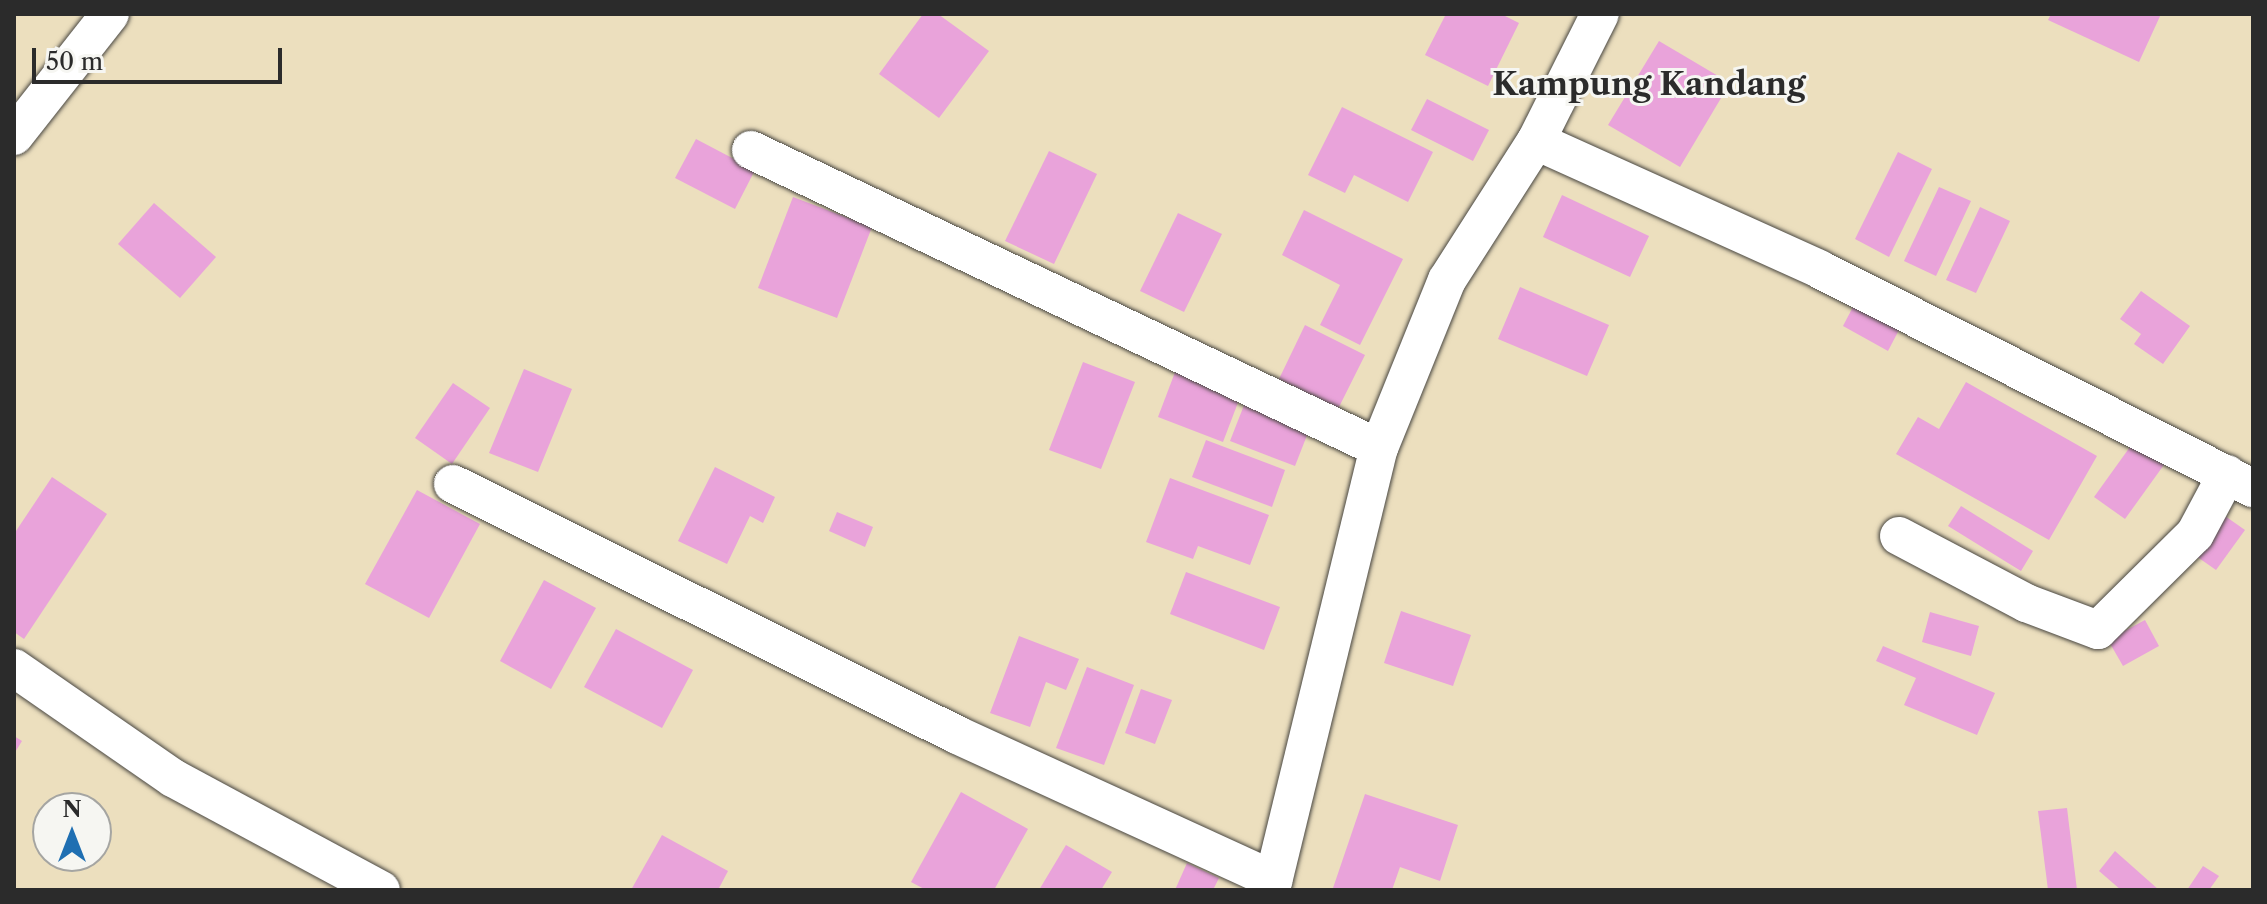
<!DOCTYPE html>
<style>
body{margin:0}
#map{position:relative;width:2267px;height:904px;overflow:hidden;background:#ecdfbe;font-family:"Libre Caslon Text",serif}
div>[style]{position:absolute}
.building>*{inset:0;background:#e9a3da}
.roads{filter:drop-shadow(0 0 2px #484641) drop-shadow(0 0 2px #484641)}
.street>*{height:38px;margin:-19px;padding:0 19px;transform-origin:19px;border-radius:19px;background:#fff}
span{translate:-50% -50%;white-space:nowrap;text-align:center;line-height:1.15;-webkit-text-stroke:6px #f6f6f2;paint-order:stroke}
.quarter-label{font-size:32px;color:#2b2b2b;font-weight:700}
.frame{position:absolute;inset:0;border:16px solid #2b2b2b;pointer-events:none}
.north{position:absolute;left:32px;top:792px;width:80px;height:80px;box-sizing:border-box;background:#f6f6f2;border:2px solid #a5a5a2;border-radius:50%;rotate:0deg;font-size:22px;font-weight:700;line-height:32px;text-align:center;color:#2b2b2b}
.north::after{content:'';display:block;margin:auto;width:28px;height:36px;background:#1f6fb2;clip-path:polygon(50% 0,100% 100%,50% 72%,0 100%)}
.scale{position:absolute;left:32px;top:48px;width:250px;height:36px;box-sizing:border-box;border:4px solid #2b2b2b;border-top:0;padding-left:10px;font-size:24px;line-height:28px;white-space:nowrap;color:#2b2b2b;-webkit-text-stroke:6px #f6f6f2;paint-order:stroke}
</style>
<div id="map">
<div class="building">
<i style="clip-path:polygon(923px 14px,938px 14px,989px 51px,939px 118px,879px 74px)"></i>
<i style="clip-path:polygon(1446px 14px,1501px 14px,1519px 23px,1488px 86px,1425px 55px)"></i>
<i style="clip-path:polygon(2051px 14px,2161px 14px,2139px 62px,2048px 20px)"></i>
<i style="clip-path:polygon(1659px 41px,1730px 83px,1680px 167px,1608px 125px)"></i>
<i style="clip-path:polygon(1427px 99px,1489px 130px,1473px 161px,1411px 130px)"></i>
<i style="clip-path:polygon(1342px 107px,1433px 152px,1408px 202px,1354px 175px,1345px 193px,1308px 175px)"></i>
<i style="clip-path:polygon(696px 139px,755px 170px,735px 209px,675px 178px)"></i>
<i style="clip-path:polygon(1049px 151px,1097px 174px,1054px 264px,1005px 241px)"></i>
<i style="clip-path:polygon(1898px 152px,1932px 169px,1889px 257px,1855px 239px)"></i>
<i style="clip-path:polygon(1939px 187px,1971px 201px,1936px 276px,1904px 261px)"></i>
<i style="clip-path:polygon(1562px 195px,1649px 236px,1630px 277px,1543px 237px)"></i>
<i style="clip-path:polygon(793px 197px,872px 227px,837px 318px,758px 288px)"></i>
<i style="clip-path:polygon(154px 203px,216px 257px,180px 298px,118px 244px)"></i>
<i style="clip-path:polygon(1980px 207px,2010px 221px,1976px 293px,1946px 280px)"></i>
<i style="clip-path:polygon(1304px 210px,1403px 259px,1360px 345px,1320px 325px,1340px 285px,1282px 255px)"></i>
<i style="clip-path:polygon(1178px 213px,1222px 234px,1184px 312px,1140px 291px)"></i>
<i style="clip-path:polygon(1520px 287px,1609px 325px,1587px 376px,1498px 339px)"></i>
<i style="clip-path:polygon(2141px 291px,2190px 326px,2163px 364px,2134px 344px,2141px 334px,2120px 319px)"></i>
<i style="clip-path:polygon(1855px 303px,1900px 328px,1888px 351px,1843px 326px)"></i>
<i style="clip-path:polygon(1305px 325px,1365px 355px,1338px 409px,1279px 379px)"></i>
<i style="clip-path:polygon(1083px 362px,1135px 382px,1101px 469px,1049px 450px)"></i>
<i style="clip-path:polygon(1177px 367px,1242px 392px,1223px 442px,1158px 417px)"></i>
<i style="clip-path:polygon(524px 369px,572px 389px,538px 472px,489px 453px)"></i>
<i style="clip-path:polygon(1966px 382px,2097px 456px,2049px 540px,1896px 454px,1918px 417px,1939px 429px)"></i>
<i style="clip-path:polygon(453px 383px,490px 408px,452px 464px,415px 438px)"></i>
<i style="clip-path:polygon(1248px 395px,1313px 420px,1295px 466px,1230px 441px)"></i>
<i style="clip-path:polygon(1206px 440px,1285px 470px,1272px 507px,1192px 477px)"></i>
<i style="clip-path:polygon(2135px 440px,2166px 462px,2125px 519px,2094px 497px)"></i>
<i style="clip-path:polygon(715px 467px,775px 497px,763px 523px,750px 516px,727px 564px,678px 541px)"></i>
<i style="clip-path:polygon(52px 477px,107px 514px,24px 639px,14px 632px,14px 534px)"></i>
<i style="clip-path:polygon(1170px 478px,1269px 515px,1250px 565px,1198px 546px,1193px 559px,1146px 542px)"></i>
<i style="clip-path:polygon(417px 490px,480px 524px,429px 618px,365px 584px)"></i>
<i style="clip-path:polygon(1961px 506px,2033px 551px,2021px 571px,1948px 526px)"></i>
<i style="clip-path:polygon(837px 512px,873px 527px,865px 547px,829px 531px)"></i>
<i style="clip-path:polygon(2225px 516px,2245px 530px,2216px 570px,2196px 556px)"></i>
<i style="clip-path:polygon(1186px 572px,1280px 607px,1264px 650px,1170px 614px)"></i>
<i style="clip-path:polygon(544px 580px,596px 608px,551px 689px,500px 661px)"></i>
<i style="clip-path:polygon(1401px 611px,1471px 635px,1453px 686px,1384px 663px)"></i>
<i style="clip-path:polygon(1930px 612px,1979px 626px,1971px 656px,1922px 642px)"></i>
<i style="clip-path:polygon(2145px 620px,2159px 646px,2123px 666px,2108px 640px)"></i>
<i style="clip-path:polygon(616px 629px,693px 670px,662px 728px,584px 687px)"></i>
<i style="clip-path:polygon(1019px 636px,1079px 659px,1066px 690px,1046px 682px,1030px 727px,990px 713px)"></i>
<i style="clip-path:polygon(1883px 646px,1995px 693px,1977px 735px,1904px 705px,1916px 678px,1876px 661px)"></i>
<i style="clip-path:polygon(1087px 667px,1134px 685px,1104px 765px,1056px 748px)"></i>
<i style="clip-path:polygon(1141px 689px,1172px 700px,1155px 744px,1125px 733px)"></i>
<i style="clip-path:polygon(14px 736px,22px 741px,14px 754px)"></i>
<i style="clip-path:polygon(961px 792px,1028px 829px,994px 890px,926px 890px,911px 882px)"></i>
<i style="clip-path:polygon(1365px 794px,1458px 825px,1440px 881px,1400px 867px,1392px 890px,1333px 888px)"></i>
<i style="clip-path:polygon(2067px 808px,2077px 890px,2048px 890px,2038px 811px)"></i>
<i style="clip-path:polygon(662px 835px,728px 871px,718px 890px,631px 890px)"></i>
<i style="clip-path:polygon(1066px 845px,1112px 872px,1101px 890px,1039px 890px)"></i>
<i style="clip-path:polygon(2115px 851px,2159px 890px,2121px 890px,2099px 871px)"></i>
<i style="clip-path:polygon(1187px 863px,1219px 878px,1213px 890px,1175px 890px)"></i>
<i style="clip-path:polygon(2203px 866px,2219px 876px,2209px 890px,2187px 890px)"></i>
</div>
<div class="roads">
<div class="street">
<i style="left:14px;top:136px;width:155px;rotate:-51.8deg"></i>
<i style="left:1536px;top:141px;width:142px;rotate:-63.3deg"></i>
<i style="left:751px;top:150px;width:695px;rotate:25.39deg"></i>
<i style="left:453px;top:484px;width:563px;rotate:26.47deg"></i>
<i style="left:957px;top:735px;width:348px;rotate:24.6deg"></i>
<i style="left:1899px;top:536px;width:144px;rotate:27.8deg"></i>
<i style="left:2026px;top:603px;width:77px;rotate:20.6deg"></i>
<i style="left:2098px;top:630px;width:136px;rotate:-44.7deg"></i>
<i style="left:2195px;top:534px;width:68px;rotate:-61.9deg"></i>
<i style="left:14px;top:668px;width:193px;rotate:34.7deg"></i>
<i style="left:173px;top:778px;width:236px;rotate:28.3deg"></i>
<i style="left:1271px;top:890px;width:455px;rotate:-76.3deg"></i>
<i style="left:1379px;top:448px;width:181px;rotate:-68deg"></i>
<i style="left:1447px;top:280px;width:165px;rotate:-57.4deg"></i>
<i style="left:1536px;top:141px;width:311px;rotate:24.3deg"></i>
<i style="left:1819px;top:269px;width:486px;rotate:26.8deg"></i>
</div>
</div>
<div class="quarter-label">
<span style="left:1649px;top:84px">Kampung Kandang</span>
</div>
<div class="frame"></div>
<div class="north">N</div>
<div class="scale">50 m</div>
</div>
